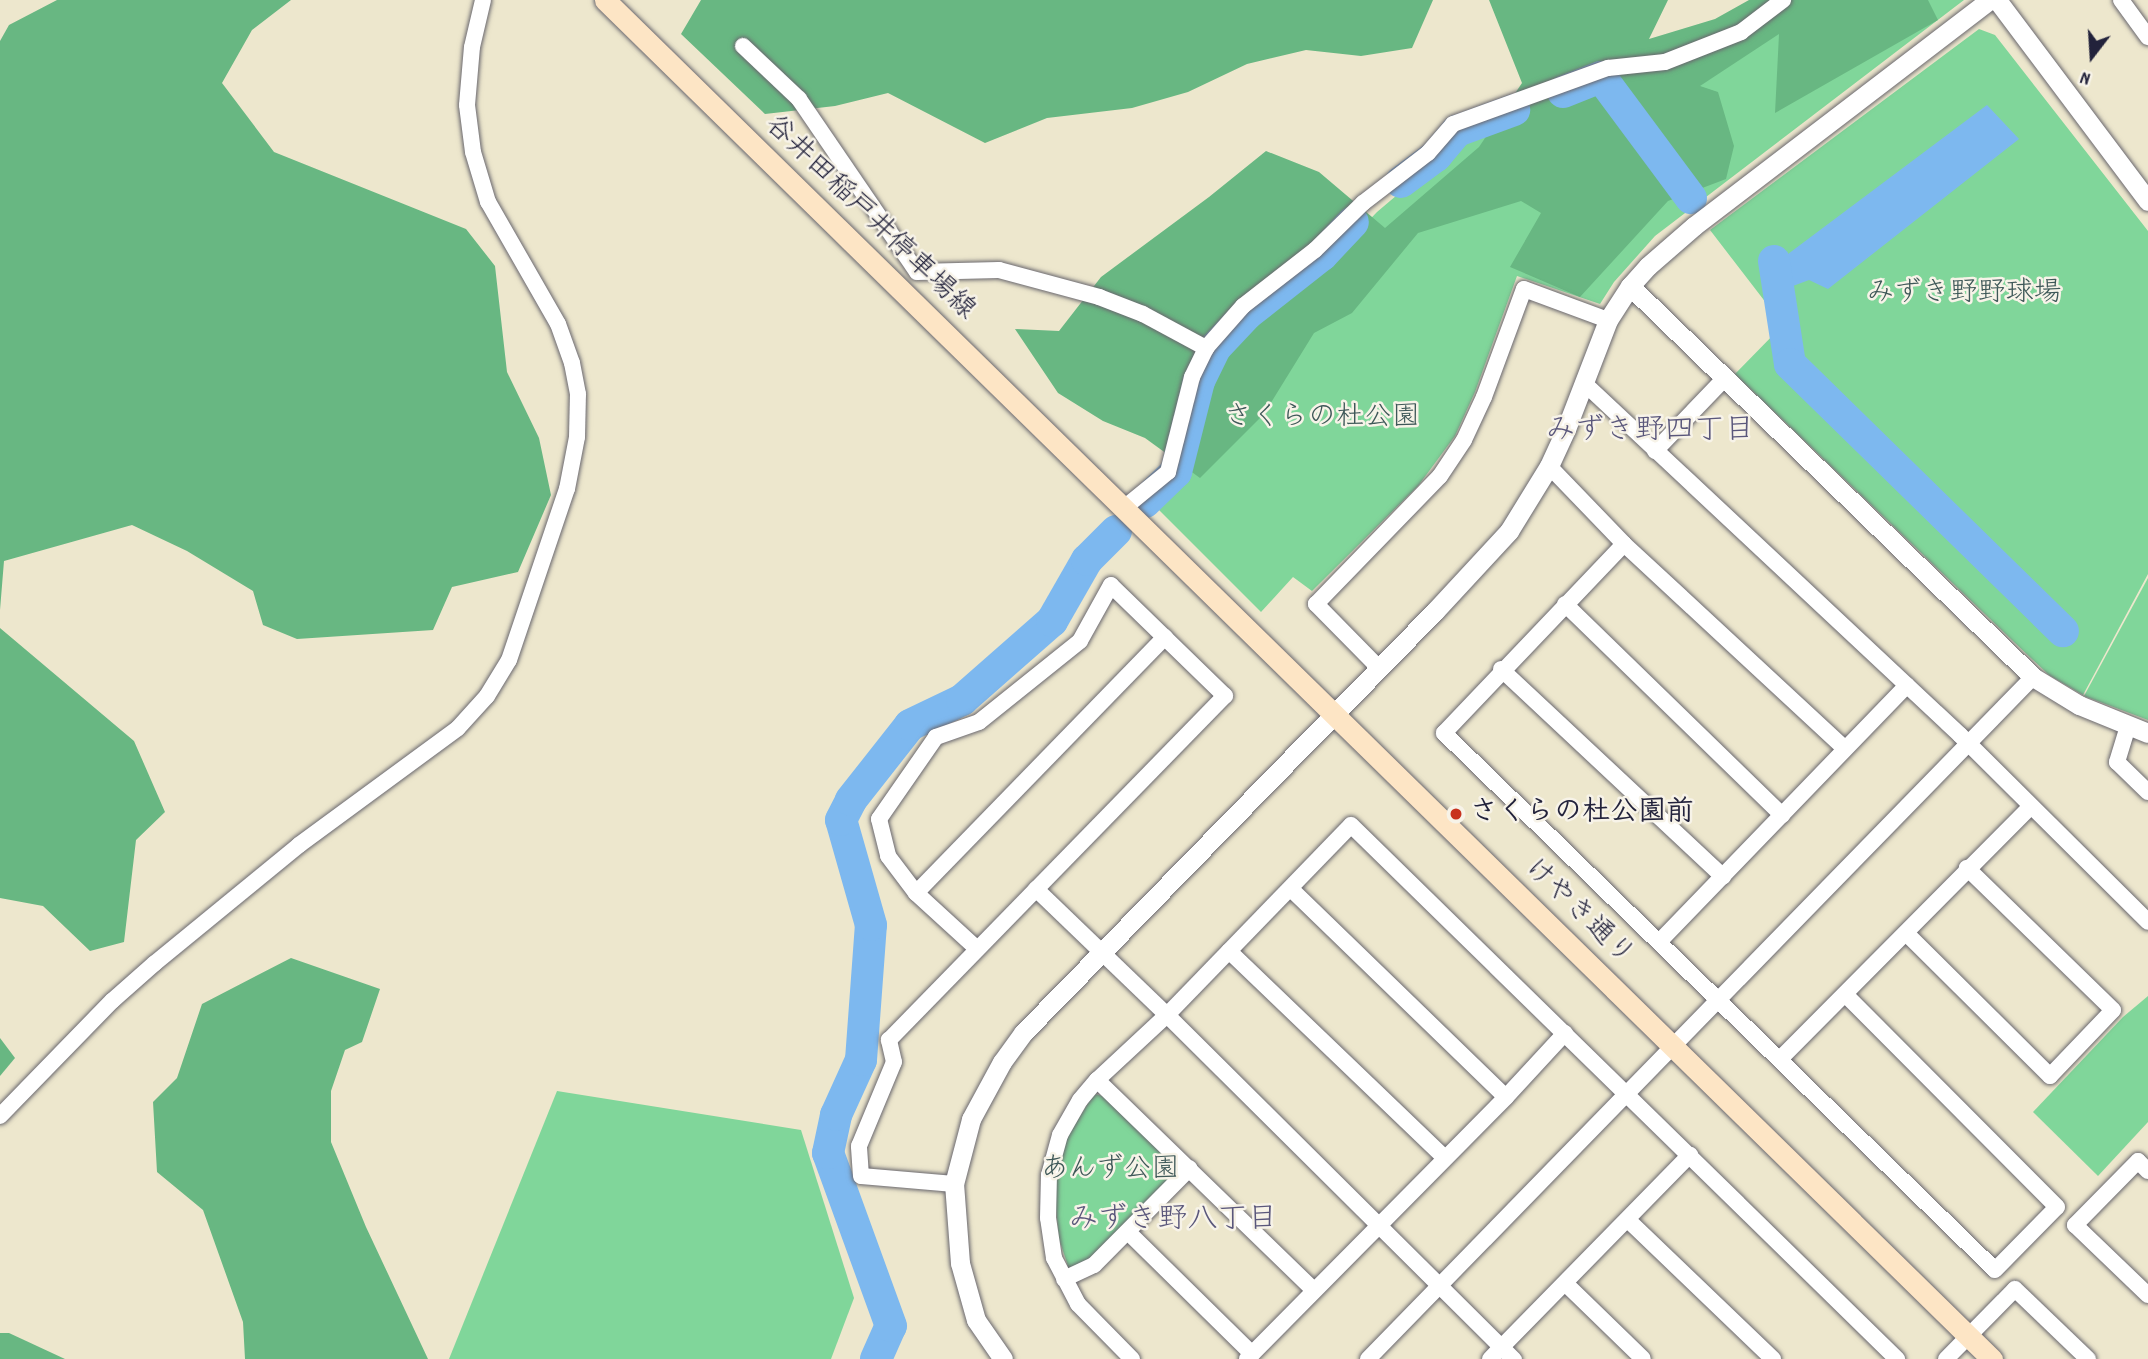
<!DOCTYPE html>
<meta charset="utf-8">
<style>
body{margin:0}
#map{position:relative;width:2148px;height:1359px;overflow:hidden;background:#ede7cd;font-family:Dekko,"Klee One",sans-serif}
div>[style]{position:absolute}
.green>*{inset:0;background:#80d69a}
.forest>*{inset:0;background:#68b782}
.water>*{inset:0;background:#7db8ef}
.river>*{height:32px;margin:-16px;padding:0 16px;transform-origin:16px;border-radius:16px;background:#7db8ef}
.roads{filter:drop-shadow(0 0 2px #69676e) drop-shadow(0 0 2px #69676e)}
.minor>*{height:16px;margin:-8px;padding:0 8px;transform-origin:8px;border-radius:8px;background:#fff}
.tertiary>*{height:19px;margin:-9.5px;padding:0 9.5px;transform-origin:9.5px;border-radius:9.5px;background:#fff}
.secondary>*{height:21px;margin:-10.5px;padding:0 10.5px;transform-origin:10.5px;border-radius:10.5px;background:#fde5c5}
.dots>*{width:19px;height:19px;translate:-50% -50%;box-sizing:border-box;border:4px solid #f7f3e8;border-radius:50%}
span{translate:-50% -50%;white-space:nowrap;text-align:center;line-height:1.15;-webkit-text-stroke:5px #f7f3e8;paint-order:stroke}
.street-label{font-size:28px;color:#22223b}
.park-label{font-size:28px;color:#3e5858}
.poi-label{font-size:28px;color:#22223b;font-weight:700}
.left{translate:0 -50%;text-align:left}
.neighbourhood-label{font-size:30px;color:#5a577b}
.north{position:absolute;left:2057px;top:21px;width:70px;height:70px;-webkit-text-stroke:5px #f7f3e8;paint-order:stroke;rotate:197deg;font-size:19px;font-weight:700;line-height:28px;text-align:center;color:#22223b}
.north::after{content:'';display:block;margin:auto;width:24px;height:32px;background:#22223b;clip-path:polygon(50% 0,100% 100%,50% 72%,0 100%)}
</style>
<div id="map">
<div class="green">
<i style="clip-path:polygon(1752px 0,1964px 0,1655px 236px,1614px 282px,1600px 304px,1517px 276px,1475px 392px,1455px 436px,1418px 486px,1312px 591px,1293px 577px,1261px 612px,1152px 503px,1185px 472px,1219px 354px,1329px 262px,1377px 212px,1463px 139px,1587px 94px)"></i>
<i style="clip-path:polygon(1979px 29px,1995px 35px,2148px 231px,2148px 574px,2083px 695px,2049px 675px,2015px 643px,1735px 374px,1783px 325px,1710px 230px)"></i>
<i style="clip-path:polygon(2148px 578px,2148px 720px,2084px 696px)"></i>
<i style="clip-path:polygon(2148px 996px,2148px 1122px,2098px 1176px,2033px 1112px,2123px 1017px)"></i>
<i style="clip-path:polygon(557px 1091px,801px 1130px,854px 1298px,831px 1359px,449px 1359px)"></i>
<i style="clip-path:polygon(1094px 1094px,1103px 1096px,1178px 1166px,1177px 1174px,1090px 1260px,1069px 1269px,1059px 1239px,1054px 1187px,1067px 1137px)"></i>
</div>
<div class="forest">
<i style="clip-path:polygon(57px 0,291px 0,252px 30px,222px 83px,274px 152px,466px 229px,495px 266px,507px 372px,539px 438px,551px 495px,518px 572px,452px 587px,433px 630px,297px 639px,263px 625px,253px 591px,187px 551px,132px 525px,4px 561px,0 610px,0 41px,9px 25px)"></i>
<i style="clip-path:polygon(701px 0,1433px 0,1412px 48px,1361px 56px,1306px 50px,1247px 64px,1188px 92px,1132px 108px,1047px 118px,985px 143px,888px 93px,835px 106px,765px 114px,681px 34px)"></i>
<i style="clip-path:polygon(1489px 0,1668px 0,1649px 39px,1715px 19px,1749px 0,1928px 0,1938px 20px,1775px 113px,1779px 34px,1700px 86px,1718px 92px,1734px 146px,1726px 179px,1668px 201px,1580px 297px,1510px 267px,1541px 213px,1521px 201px,1418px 233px,1352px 313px,1314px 333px,1264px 414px,1200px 478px,1145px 438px,1103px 421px,1058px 393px,1015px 329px,1059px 331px,1101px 277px,1209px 197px,1266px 151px,1319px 172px,1385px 228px,1479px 147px,1522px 83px)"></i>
<i style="clip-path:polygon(0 628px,134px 741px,165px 812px,136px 840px,124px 942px,90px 951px,43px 906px,0 898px)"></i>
<i style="clip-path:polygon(291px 958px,380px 989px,362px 1042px,345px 1050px,331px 1091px,331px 1142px,366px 1227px,428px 1359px,245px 1359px,243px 1322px,203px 1210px,157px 1172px,153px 1102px,177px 1078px,202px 1004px)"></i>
<i style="clip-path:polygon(0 1038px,15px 1058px,0 1076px)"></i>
<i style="clip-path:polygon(0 1333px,9px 1333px,65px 1359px,0 1359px)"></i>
</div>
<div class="water">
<i style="clip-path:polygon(1987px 105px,2019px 139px,1828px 289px,1809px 280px,1785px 289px,1780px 260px)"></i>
</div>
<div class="river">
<i style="left:1563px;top:92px;width:41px;rotate:-21.5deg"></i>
<i style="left:1601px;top:77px;width:151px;rotate:53.4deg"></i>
<i style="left:1401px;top:182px;width:44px;rotate:-36.6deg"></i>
<i style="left:1436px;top:156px;width:33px;rotate:-50deg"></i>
<i style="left:1457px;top:131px;width:61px;rotate:-20.2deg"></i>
<i style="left:1774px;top:261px;width:104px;rotate:81.2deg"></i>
<i style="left:1790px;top:364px;width:382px;rotate:44.4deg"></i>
<i style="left:1145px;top:502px;width:43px;rotate:-44.1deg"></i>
<i style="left:1176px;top:472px;width:94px;rotate:-75.8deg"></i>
<i style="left:1199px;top:381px;width:37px;rotate:-64deg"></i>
<i style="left:1215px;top:348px;width:47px;rotate:-46.7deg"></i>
<i style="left:1247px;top:314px;width:95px;rotate:-38.2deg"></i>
<i style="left:1322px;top:255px;width:45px;rotate:-46.8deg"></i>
<i style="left:876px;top:1359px;width:36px;rotate:-66deg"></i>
<i style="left:891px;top:1326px;width:184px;rotate:-110deg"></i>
<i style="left:828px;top:1153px;width:39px;rotate:-78deg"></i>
<i style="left:836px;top:1115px;width:60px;rotate:-65.6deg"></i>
<i style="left:861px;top:1060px;width:135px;rotate:-85.8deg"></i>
<i style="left:871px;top:925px;width:109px;rotate:-105.9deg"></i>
<i style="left:841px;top:820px;width:22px;rotate:-63deg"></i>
<i style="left:851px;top:800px;width:95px;rotate:-51.8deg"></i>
<i style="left:910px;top:725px;width:58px;rotate:-25.7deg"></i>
<i style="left:962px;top:700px;width:120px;rotate:-41.3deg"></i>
<i style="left:1052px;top:621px;width:70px;rotate:-60.2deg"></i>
<i style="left:1087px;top:560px;width:41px;rotate:-45deg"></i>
</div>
<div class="roads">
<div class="minor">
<i style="left:2121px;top:0;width:46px;rotate:53.9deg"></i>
<i style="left:743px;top:46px;width:77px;rotate:43.4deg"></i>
<i style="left:799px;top:99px;width:209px;rotate:55.7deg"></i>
<i style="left:917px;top:272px;width:82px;rotate:-1.4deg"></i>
<i style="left:999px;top:270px;width:104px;rotate:15.1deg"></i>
<i style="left:1099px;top:297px;width:47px;rotate:21.1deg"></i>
<i style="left:1143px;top:314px;width:72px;rotate:28.4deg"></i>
<i style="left:1584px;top:383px;width:515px;rotate:43.11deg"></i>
<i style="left:1960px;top:735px;width:265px;rotate:44.8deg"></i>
<i style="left:1655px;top:451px;width:101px;rotate:-46.2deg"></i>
<i style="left:1549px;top:466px;width:108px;rotate:46.1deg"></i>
<i style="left:1624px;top:544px;width:301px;rotate:42.8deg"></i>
<i style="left:1124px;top:508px;width:57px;rotate:-39.3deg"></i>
<i style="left:1168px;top:472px;width:98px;rotate:-75.8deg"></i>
<i style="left:1192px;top:377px;width:32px;rotate:-64deg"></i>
<i style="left:1206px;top:348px;width:56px;rotate:-48.6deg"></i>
<i style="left:1243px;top:306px;width:91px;rotate:-37.9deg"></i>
<i style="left:1315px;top:250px;width:67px;rotate:-44.4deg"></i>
<i style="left:1363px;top:203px;width:82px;rotate:-37.6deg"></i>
<i style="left:1428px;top:153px;width:38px;rotate:-49deg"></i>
<i style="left:1453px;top:124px;width:165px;rotate:-19.9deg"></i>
<i style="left:1608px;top:68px;width:57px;rotate:-6deg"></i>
<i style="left:1665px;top:62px;width:82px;rotate:-21.5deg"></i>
<i style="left:1741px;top:32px;width:53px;rotate:-37.3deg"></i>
<i style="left:1624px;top:544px;width:261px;rotate:133.6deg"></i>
<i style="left:1444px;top:733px;width:769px;rotate:44.26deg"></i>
<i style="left:1995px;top:1270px;width:88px;rotate:-45.5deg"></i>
<i style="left:2057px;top:1207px;width:299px;rotate:-134.9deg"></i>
<i style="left:1565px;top:604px;width:303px;rotate:44.2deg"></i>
<i style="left:1379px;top:668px;width:90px;rotate:-134.5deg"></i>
<i style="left:1316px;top:604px;width:178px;rotate:-45.9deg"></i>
<i style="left:1440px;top:476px;width:43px;rotate:-56.3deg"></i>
<i style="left:1464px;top:440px;width:47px;rotate:-65.1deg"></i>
<i style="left:1484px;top:397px;width:115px;rotate:-69.7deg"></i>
<i style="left:1524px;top:289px;width:90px;rotate:20.3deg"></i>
<i style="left:1501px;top:669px;width:304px;rotate:43.1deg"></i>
<i style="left:2128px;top:726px;width:38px;rotate:107deg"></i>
<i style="left:2117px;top:762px;width:43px;rotate:44.1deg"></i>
<i style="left:1036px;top:889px;width:182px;rotate:43.9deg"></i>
<i style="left:1167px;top:1015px;width:489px;rotate:44.8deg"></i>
<i style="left:1291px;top:889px;width:299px;rotate:44.1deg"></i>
<i style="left:916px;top:893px;width:357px;rotate:-45.8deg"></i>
<i style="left:1906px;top:933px;width:203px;rotate:44.8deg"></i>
<i style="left:2050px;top:1076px;width:91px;rotate:-46.3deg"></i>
<i style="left:2113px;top:1010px;width:204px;rotate:-135.8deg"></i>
<i style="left:1659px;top:942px;width:357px;rotate:-46deg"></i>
<i style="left:1229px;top:951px;width:298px;rotate:43.8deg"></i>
<i style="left:1780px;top:1059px;width:356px;rotate:-45.2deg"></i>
<i style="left:1097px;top:1080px;width:302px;rotate:44.1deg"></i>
<i style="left:0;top:1116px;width:161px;rotate:-45.8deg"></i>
<i style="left:112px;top:1001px;width:57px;rotate:-41.5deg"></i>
<i style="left:155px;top:963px;width:186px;rotate:-39.3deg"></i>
<i style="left:299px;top:845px;width:197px;rotate:-36.3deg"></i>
<i style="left:458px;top:728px;width:43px;rotate:-47.8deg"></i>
<i style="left:487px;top:696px;width:42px;rotate:-58.6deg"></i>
<i style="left:509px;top:660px;width:181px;rotate:-71.3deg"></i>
<i style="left:567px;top:489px;width:53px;rotate:-79.1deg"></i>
<i style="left:577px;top:437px;width:43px;rotate:-88.7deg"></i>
<i style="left:578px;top:394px;width:32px;rotate:-101deg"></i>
<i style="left:572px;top:363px;width:41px;rotate:-109.7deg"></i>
<i style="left:558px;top:324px;width:141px;rotate:-119.8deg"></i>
<i style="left:488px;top:202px;width:52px;rotate:-106.7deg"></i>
<i style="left:473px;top:152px;width:47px;rotate:-97.3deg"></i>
<i style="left:467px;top:105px;width:58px;rotate:-85.1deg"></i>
<i style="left:472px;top:47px;width:48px;rotate:-76.8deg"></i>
<i style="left:2148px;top:1171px;width:14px;rotate:-135deg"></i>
<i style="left:2138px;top:1161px;width:90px;rotate:134.5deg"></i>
<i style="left:2075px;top:1225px;width:101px;rotate:43.8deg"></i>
<i style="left:954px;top:1184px;width:93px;rotate:-175.1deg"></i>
<i style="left:861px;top:1176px;width:30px;rotate:-94deg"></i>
<i style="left:859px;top:1146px;width:91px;rotate:-67.4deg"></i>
<i style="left:894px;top:1062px;width:23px;rotate:-103deg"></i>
<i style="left:889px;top:1040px;width:481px;rotate:-45.7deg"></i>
<i style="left:1225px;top:696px;width:159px;rotate:-135.8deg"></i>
<i style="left:1111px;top:585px;width:64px;rotate:119deg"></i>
<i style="left:1080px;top:641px;width:129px;rotate:141.3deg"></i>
<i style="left:979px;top:722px;width:46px;rotate:160.8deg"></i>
<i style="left:936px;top:737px;width:100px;rotate:124.8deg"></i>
<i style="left:879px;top:819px;width:38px;rotate:76deg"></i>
<i style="left:888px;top:856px;width:46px;rotate:52.9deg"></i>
<i style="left:916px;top:893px;width:81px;rotate:42.5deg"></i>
<i style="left:1628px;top:1220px;width:201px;rotate:43.8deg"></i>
<i style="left:1128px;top:1232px;width:174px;rotate:44.5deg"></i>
<i style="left:1064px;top:1279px;width:33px;rotate:-25deg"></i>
<i style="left:1094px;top:1265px;width:136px;rotate:-45.3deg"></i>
<i style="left:1566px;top:1284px;width:107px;rotate:44.2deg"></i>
<i style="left:1132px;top:1359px;width:77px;rotate:-134.5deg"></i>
<i style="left:1078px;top:1304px;width:52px;rotate:-117.6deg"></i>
<i style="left:1054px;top:1258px;width:40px;rotate:-98.5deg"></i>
<i style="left:1048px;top:1218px;width:43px;rotate:-88.7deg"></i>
<i style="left:1049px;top:1175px;width:41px;rotate:-74.6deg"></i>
<i style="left:1060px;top:1135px;width:40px;rotate:-60.3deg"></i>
<i style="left:1080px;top:1100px;width:26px;rotate:-50deg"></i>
<i style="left:1097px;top:1080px;width:96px;rotate:-42.9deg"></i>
<i style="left:1167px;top:1015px;width:264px;rotate:-45.9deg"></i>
<i style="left:1351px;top:825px;width:764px;rotate:44.36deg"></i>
<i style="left:1247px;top:1359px;width:368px;rotate:-45.3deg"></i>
<i style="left:1506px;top:1097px;width:87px;rotate:-47.3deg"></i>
<i style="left:1368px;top:1359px;width:953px;rotate:-45.72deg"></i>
<i style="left:1490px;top:1359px;width:286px;rotate:-45.6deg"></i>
<i style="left:1946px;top:1359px;width:98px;rotate:-45.4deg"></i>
<i style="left:2015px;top:1289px;width:101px;rotate:43.8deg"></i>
</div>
<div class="tertiary">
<i style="left:1997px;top:0;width:251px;rotate:53.1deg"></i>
<i style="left:1630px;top:286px;width:562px;rotate:44.13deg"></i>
<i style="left:2033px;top:677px;width:54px;rotate:31.3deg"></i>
<i style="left:2079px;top:705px;width:74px;rotate:22.1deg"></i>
<i style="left:1003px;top:1359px;width:47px;rotate:-124.7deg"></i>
<i style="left:976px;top:1320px;width:59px;rotate:-105.7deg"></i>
<i style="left:960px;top:1263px;width:79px;rotate:-94.3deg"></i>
<i style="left:954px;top:1184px;width:67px;rotate:-75.3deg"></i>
<i style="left:971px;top:1119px;width:65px;rotate:-61.5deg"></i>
<i style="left:1002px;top:1062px;width:36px;rotate:-54deg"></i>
<i style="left:1023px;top:1033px;width:590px;rotate:-45.69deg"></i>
<i style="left:1435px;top:611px;width:109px;rotate:-47.2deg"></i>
<i style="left:1509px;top:531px;width:76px;rotate:-58.4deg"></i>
<i style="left:1549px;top:466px;width:41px;rotate:-65.3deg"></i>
<i style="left:1566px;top:429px;width:117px;rotate:-68.9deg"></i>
<i style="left:1608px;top:320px;width:40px;rotate:-57.1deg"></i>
<i style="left:1630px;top:286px;width:27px;rotate:-48deg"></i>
<i style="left:1648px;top:266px;width:61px;rotate:-41deg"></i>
<i style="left:1694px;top:226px;width:372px;rotate:-37.4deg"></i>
</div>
<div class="secondary">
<i style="left:605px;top:0;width:1942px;rotate:44.42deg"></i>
</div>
</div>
<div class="dots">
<i style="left:1456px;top:814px;background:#c8321e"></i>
</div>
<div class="street-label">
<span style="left:869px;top:219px;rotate:44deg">谷井田稲戸井停車場線</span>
<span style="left:1578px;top:913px;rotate:44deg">けやき通り</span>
</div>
<div class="park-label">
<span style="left:1964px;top:295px">みずき野野球場</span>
<span style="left:1322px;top:419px">さくらの杜公園</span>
<span style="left:1110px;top:1171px">あんず公園</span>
</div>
<div class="poi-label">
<span class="left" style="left:1470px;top:814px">さくらの杜公園前</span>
</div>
<div class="neighbourhood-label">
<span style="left:1650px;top:433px">みずき野四丁目</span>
<span style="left:1173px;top:1222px">みずき野八丁目</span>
</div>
<div class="north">N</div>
</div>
